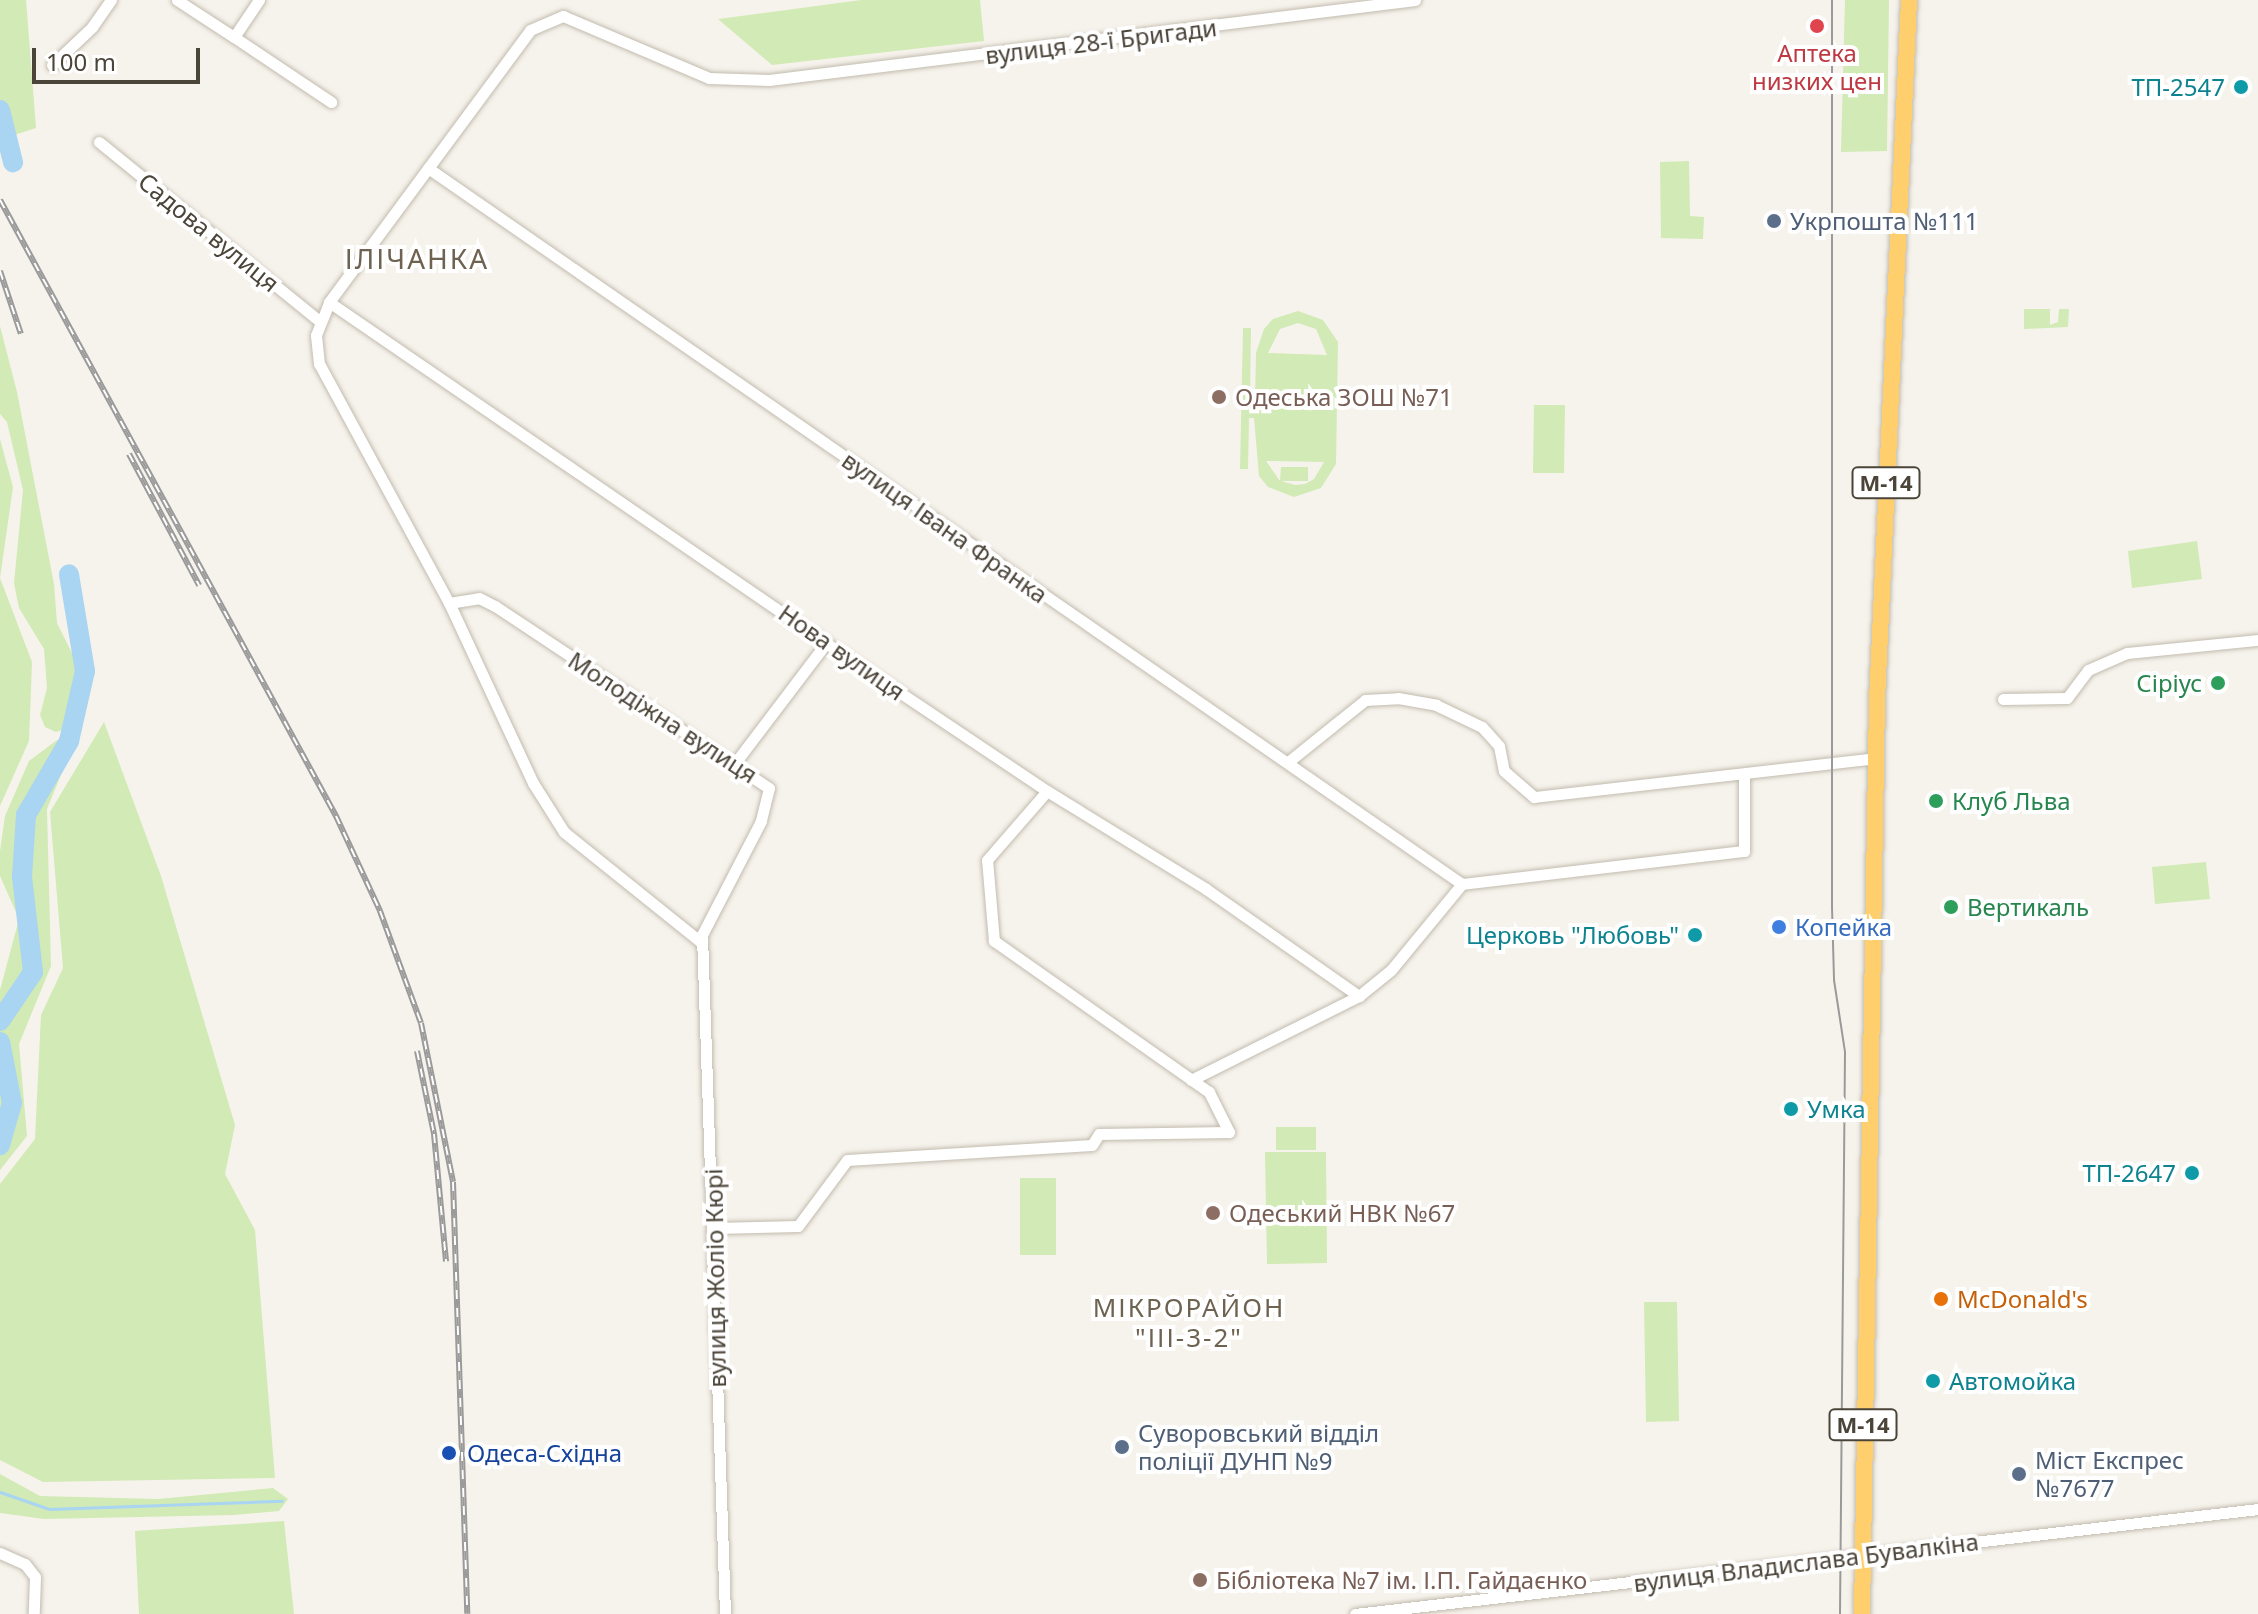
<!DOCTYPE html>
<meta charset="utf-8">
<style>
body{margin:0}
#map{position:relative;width:2258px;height:1614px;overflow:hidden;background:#f6f3ec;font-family:"Noto Sans",sans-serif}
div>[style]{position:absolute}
.green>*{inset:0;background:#d2eab5}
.stream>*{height:3px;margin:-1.5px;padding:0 1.5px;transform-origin:1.5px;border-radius:1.5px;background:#a9d4f2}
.river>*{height:20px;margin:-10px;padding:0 10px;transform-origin:10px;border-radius:10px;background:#a9d4f2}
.roads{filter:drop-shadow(0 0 2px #c2bbae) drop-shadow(0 0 2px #c2bbae)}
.minor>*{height:11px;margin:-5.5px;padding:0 5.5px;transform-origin:5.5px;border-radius:5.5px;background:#fff}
.highway>*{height:16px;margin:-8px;padding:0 8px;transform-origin:8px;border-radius:8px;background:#ffcf6e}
.tram>*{height:2px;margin:-1px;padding:0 1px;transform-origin:1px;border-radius:1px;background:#9a9a9a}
.rail>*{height:6px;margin-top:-3px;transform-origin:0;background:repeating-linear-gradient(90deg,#fff 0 9px,#9a9a9a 0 18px);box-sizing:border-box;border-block:2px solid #9a9a9a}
.dots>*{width:22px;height:22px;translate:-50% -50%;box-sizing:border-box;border:4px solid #fff;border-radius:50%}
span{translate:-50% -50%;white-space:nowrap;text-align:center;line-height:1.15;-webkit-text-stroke:8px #fff;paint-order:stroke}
.shield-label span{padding:2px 6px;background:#fff;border:2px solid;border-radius:6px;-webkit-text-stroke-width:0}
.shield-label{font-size:22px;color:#4b4439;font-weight:700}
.street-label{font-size:24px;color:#4b4439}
.health-label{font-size:24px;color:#be3a42}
.culture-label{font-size:24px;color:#0d838f}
.right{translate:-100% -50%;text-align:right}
.left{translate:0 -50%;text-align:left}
.service-label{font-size:24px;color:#4e5e75}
.education-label{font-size:24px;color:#785e54}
.leisure-label{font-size:24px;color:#27864d}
.shop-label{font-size:24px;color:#366cbe}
.food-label{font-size:24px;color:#c56008}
.transit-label{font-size:24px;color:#164399}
.neighbourhood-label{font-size:26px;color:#6e6250;letter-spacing:2px}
.quarter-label{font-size:28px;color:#6e6250;letter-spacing:2px}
.scale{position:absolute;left:32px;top:48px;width:168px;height:36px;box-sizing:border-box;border:4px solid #4b4439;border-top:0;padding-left:10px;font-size:24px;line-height:28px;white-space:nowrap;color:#4b4439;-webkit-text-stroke:6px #fff;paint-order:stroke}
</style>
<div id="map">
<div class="green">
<i style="clip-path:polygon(0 0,26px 0,36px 128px,5px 138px,0 135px)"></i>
<i style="clip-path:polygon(861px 0,980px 0,984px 41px,772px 65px,718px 19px)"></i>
<i style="clip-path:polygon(1845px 0,1889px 0,1887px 151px,1841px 152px)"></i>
<i style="clip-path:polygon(1689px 161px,1690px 216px,1704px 217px,1703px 239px,1661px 238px,1660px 162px)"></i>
<i style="clip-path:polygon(2024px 309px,2050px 309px,2050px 325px,2058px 322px,2059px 309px,2069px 309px,2068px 327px,2024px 329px)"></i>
<i style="clip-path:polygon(evenodd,1298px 311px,1323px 320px,1338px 342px,1336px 464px,1321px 488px,1294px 497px,1268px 487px,1259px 476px,1254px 418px,1249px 418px,1248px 469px,1240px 469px,1243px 328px,1251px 328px,1250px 399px,1255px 400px,1256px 353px,1264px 329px,1273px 319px,1298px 311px,1298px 323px,1316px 329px,1327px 355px,1268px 353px,1280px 329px,1298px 323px,1298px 311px,1266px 461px,1324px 462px,1314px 479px,1305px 484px,1295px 485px,1281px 481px,1308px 481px,1308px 467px,1281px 467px,1280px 481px,1266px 461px)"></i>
<i style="clip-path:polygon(0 326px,17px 392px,54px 584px,57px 623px,76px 661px,72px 716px,68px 728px,56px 732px,45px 727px,40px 715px,47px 688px,44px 649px,19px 608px,14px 583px,23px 490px,7px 422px,0 414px)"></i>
<i style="clip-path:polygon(1534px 405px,1565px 405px,1564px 473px,1533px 473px)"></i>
<i style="clip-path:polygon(0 439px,13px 487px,0 578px,32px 662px,29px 741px,0 806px)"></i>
<i style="clip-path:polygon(2197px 541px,2202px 579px,2132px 588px,2128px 551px)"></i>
<i style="clip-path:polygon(104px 722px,161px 876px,235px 1125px,225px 1174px,255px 1230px,275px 1478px,43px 1482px,0 1460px,0 1184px,35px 1139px,41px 1015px,63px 968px,50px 812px)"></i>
<i style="clip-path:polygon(57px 740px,72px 748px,47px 809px,51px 966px,19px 1044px,27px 1136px,0 1170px,0 990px,19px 919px,0 876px,0 851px,5px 816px,29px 761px)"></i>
<i style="clip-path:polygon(2206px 862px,2210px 899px,2155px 904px,2152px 867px)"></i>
<i style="clip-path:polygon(1276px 1127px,1316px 1127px,1316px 1150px,1276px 1150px)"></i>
<i style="clip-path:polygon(1265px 1152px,1326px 1152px,1327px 1263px,1267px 1264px)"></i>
<i style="clip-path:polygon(1020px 1178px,1056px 1178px,1056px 1255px,1020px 1255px)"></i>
<i style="clip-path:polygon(1644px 1302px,1677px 1302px,1679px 1421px,1646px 1422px)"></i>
<i style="clip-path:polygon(0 1474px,40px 1496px,158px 1499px,273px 1488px,288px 1499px,279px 1511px,234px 1515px,44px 1519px,0 1513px)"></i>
<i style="clip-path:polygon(284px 1521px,294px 1614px,139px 1614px,135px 1531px)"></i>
</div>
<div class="stream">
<i style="left:0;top:1492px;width:52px;rotate:19.1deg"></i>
<i style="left:49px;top:1509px;width:233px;rotate:-2deg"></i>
</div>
<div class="river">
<i style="left:0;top:110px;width:54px;rotate:76deg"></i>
<i style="left:0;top:1021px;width:59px;rotate:-56deg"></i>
<i style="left:33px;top:972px;width:96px;rotate:-96.6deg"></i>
<i style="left:22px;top:877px;width:62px;rotate:-86.3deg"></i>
<i style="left:26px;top:815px;width:86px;rotate:-59.8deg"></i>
<i style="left:69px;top:741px;width:72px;rotate:-77.1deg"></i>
<i style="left:85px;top:671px;width:98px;rotate:-99.4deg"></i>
<i style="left:0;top:1042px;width:62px;rotate:78.9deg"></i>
<i style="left:12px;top:1103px;width:44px;rotate:105.9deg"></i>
</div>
<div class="roads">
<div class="minor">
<i style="left:177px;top:0;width:68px;rotate:33deg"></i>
<i style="left:234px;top:37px;width:45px;rotate:-56deg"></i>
<i style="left:234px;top:37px;width:117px;rotate:33.8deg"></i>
<i style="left:52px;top:65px;width:55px;rotate:-43.5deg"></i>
<i style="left:92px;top:27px;width:33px;rotate:-55deg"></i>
<i style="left:99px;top:142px;width:284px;rotate:39.1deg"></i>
<i style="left:428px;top:168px;width:1258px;rotate:34.7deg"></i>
<i style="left:329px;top:302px;width:603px;rotate:34.45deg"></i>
<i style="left:826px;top:643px;width:266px;rotate:33.8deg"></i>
<i style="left:1047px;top:791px;width:187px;rotate:31.6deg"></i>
<i style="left:1206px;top:889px;width:187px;rotate:35deg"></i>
<i style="left:449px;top:603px;width:30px;rotate:-9deg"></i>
<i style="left:479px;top:598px;width:18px;rotate:27deg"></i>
<i style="left:495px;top:606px;width:329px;rotate:33.6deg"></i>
<i style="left:769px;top:788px;width:34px;rotate:104deg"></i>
<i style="left:761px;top:821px;width:128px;rotate:117.4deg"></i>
<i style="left:702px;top:935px;width:679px;rotate:88.06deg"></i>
<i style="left:2003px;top:699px;width:64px;rotate:-0.9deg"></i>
<i style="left:2067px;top:698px;width:35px;rotate:-53deg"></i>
<i style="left:2088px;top:670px;width:43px;rotate:-23.6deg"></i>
<i style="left:2127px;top:653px;width:132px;rotate:-5.7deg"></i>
<i style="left:1288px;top:762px;width:99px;rotate:-38.8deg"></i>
<i style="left:1365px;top:700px;width:33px;rotate:-3deg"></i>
<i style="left:1398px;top:698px;width:39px;rotate:10deg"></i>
<i style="left:1436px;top:705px;width:51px;rotate:25.6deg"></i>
<i style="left:1482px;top:727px;width:25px;rotate:48deg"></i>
<i style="left:1499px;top:746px;width:25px;rotate:79deg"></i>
<i style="left:1504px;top:771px;width:40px;rotate:41deg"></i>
<i style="left:1534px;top:797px;width:344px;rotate:-6.5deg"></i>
<i style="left:735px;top:763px;width:151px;rotate:-52.8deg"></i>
<i style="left:702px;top:943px;width:177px;rotate:-141.2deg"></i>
<i style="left:564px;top:832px;width:58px;rotate:-122.3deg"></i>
<i style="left:533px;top:783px;width:199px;rotate:-115deg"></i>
<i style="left:449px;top:603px;width:272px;rotate:-118.5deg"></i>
<i style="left:319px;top:364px;width:29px;rotate:-96deg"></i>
<i style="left:316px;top:335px;width:35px;rotate:-68deg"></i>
<i style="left:329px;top:302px;width:338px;rotate:-53.5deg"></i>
<i style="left:530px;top:30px;width:36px;rotate:-23deg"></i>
<i style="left:563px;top:16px;width:159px;rotate:23deg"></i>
<i style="left:709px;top:78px;width:60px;rotate:1.9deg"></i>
<i style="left:769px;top:80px;width:651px;rotate:-7.06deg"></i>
<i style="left:1191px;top:1080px;width:188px;rotate:-26.6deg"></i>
<i style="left:1359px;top:996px;width:41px;rotate:-39.1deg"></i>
<i style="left:1391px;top:970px;width:112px;rotate:-50.5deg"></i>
<i style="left:1462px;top:884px;width:284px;rotate:-6.7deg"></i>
<i style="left:1744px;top:851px;width:77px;rotate:-90deg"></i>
<i style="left:715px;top:1228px;width:83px;rotate:-1.4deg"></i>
<i style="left:798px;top:1226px;width:82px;rotate:-53.4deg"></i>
<i style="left:847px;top:1160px;width:245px;rotate:-3.5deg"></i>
<i style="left:1092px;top:1145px;width:13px;rotate:-58deg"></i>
<i style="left:1099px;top:1134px;width:130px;rotate:-0.9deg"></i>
<i style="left:1229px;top:1132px;width:45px;rotate:-116.6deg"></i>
<i style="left:1209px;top:1092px;width:263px;rotate:-144.9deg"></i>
<i style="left:994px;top:941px;width:81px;rotate:-94.9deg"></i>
<i style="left:987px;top:860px;width:91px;rotate:-49deg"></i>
<i style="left:0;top:1553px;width:27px;rotate:24deg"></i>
<i style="left:25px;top:1564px;width:16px;rotate:52deg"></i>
<i style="left:35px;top:1577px;width:37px;rotate:92deg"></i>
<i style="left:1355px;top:1614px;width:909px;rotate:-6.63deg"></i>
</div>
<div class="highway">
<i style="left:1862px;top:1614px;width:914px;rotate:-89.06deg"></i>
<i style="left:1877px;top:700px;width:701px;rotate:-87.38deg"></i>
</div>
</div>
<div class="tram">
<i style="left:1832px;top:0;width:907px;rotate:90deg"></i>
<i style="left:1832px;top:907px;width:73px;rotate:88.4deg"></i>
<i style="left:1834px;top:980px;width:73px;rotate:81.3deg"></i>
<i style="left:1845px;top:1052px;width:562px;rotate:90.51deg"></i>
</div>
<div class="rail">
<i style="left:0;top:200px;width:702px;rotate:61.39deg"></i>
<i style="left:336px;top:816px;width:105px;rotate:65.1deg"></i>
<i style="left:380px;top:911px;width:119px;rotate:69.9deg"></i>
<i style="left:421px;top:1023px;width:162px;rotate:78.6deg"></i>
<i style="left:453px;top:1182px;width:432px;rotate:88.1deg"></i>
<i style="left:0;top:271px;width:66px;rotate:71.6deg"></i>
<i style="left:129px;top:454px;width:149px;rotate:61.9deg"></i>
<i style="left:417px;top:1051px;width:85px;rotate:78.4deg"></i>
<i style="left:434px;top:1134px;width:128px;rotate:84.6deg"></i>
</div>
<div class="dots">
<i style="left:1817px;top:26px;background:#e0444e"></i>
<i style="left:2241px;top:87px;background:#0f9aa8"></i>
<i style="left:1774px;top:221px;background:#5c6f8a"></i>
<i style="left:1219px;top:397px;background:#8d6e63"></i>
<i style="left:2218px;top:683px;background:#2e9e5b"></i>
<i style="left:1936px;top:801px;background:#2e9e5b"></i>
<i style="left:1951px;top:907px;background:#2e9e5b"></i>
<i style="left:1779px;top:927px;background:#3f7fe0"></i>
<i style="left:1695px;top:935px;background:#0f9aa8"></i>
<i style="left:1791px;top:1109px;background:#0f9aa8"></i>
<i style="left:2192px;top:1173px;background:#0f9aa8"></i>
<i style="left:1213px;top:1213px;background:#8d6e63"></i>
<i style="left:1941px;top:1299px;background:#e8710a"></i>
<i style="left:1933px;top:1381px;background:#0f9aa8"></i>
<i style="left:1122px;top:1447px;background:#5c6f8a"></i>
<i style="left:449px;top:1453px;background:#1a4fb4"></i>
<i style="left:2019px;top:1474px;background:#5c6f8a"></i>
<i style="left:1200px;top:1580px;background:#8d6e63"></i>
</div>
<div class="shield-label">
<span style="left:1886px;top:483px">М-14</span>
<span style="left:1863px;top:1425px">М-14</span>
</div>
<div class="street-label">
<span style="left:1101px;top:41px;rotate:-7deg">вулиця 28-ї Бригади</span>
<span style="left:209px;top:232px;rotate:39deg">Садова вулиця</span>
<span style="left:945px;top:527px;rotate:35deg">вулиця Івана Франка</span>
<span style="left:842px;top:652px;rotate:35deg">Нова вулиця</span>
<span style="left:663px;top:717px;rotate:33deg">Молодіжна вулиця</span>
<span style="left:715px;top:1278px;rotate:-91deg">вулиця Жоліо Кюрі</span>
<span style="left:1806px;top:1562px;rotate:-7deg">вулиця Владислава Бувалкіна</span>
</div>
<div class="health-label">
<span style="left:1817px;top:67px">Аптека<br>низких цен</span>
</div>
<div class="culture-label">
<span class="right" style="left:2225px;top:87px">ТП-2547</span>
<span class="right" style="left:1679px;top:935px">Церковь "Любовь"</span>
<span class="left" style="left:1807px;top:1109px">Умка</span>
<span class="right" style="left:2176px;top:1173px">ТП-2647</span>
<span class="left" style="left:1949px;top:1381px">Автомойка</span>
</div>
<div class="service-label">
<span class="left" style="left:1790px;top:221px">Укрпошта №111</span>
<span class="left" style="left:1138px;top:1447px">Суворовський відділ<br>поліції ДУНП №9</span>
<span class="left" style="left:2035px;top:1474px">Міст Експрес<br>№7677</span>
</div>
<div class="education-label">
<span class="left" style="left:1235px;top:397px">Одеська ЗОШ №71</span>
<span class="left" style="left:1229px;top:1213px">Одеський НВК №67</span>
<span class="left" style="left:1216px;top:1580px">Бібліотека №7 ім. І.П. Гайдаєнко</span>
</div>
<div class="leisure-label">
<span class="right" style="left:2202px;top:683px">Сіріус</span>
<span class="left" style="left:1952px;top:801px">Клуб Льва</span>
<span class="left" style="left:1967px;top:907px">Вертикаль</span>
</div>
<div class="shop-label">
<span class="left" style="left:1795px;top:927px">Копейка</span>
</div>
<div class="food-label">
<span class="left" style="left:1957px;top:1299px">McDonald's</span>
</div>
<div class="transit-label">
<span class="left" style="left:467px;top:1453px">Одеса-Східна</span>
</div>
<div class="neighbourhood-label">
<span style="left:1189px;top:1323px">МІКРОРАЙОН<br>"ІІІ-3-2"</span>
</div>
<div class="quarter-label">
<span style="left:417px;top:258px">ІЛІЧАНКА</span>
</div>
<div class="scale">100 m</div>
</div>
